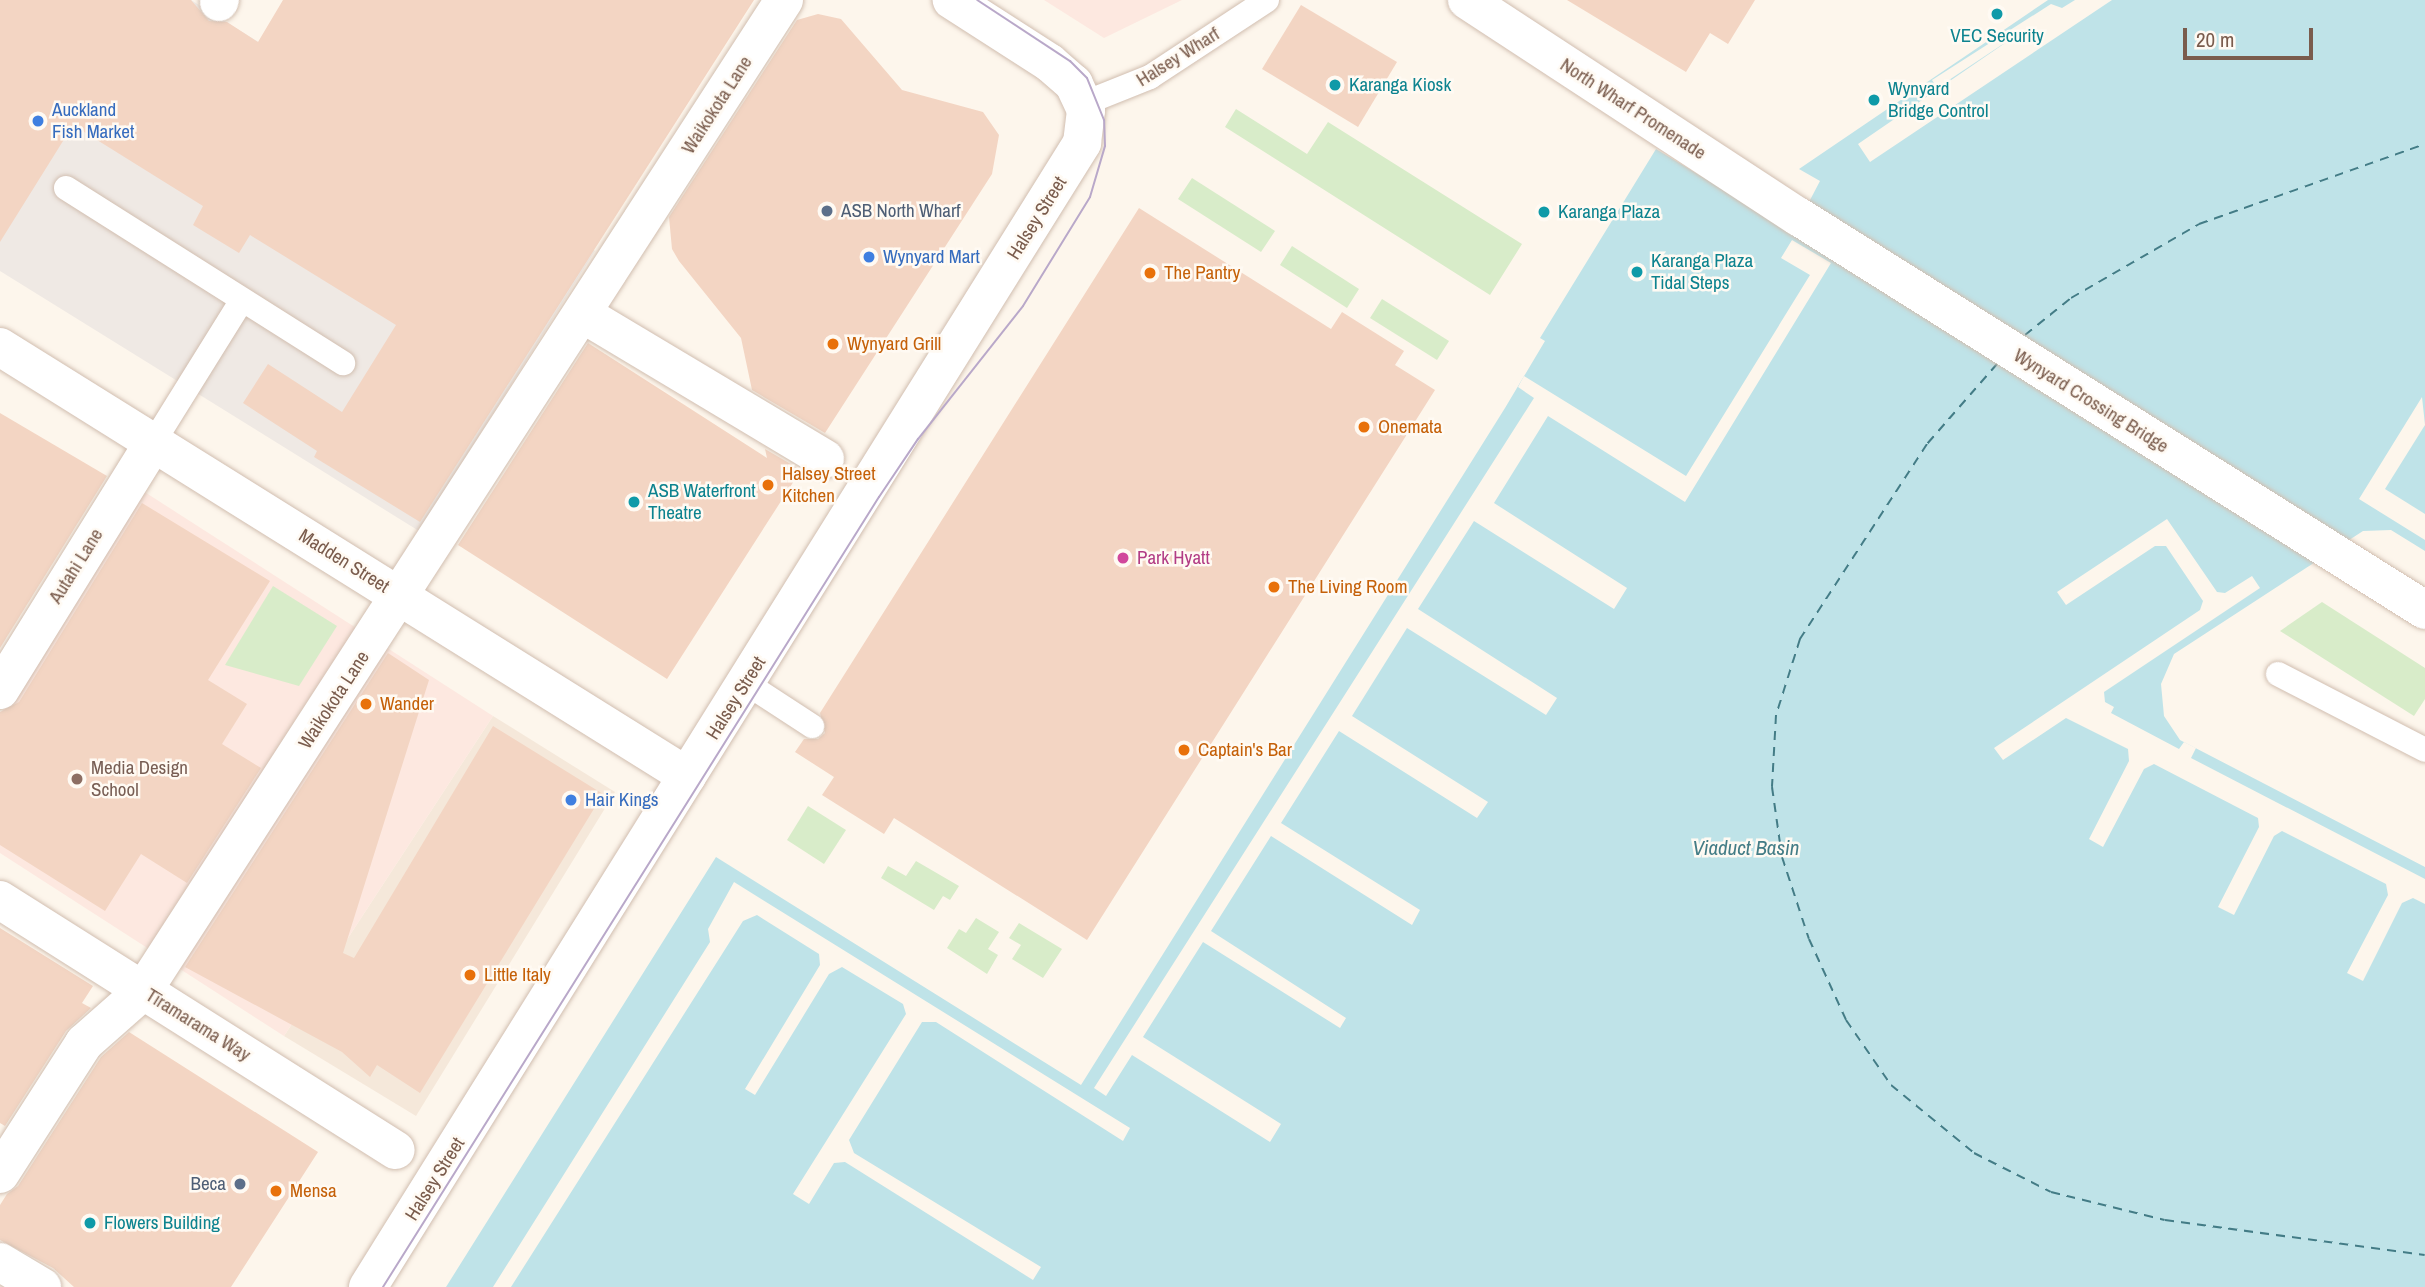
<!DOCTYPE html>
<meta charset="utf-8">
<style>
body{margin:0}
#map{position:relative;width:2425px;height:1287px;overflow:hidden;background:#fdf6ec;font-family:"Archivo Narrow",sans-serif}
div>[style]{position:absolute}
.residential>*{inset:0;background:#f5e8da}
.commercial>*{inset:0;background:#fde8e0}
.industrial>*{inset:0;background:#efe9e4}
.green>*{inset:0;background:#d8ecc9}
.water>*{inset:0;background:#bfe3e8}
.pier>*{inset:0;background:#fdf6ec}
.ferry>*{height:2px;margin-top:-1px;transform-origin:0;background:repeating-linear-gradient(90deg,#437c86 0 9px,transparent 0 16px)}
.building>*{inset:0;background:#f3d5c3}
.roads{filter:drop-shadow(0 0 2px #d1beb0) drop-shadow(0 0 2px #d1beb0)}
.lane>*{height:24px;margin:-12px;padding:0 12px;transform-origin:12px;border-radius:12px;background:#fff}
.street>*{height:38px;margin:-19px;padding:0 19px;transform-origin:19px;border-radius:19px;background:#fff}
.secondary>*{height:38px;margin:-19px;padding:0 19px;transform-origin:19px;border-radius:19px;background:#fff}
.tram>*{height:2px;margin:-1px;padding:0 1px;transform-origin:1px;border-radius:1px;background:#b9a8c9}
.dots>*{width:19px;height:19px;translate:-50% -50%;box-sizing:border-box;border:4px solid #fffaf3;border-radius:50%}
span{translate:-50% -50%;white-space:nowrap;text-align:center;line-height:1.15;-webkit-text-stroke:5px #fffaf3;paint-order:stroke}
.culture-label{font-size:19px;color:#0d838f}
.left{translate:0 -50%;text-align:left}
.street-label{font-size:19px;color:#7a5c4d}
.shop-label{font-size:19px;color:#366cbe}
.service-label{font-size:19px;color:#4e5e75}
.right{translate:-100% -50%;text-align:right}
.food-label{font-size:19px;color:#c56008}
.hotel-label{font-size:19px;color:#b23c85}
.education-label{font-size:19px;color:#785e54}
.water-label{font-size:21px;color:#437c86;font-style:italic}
.scale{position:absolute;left:2183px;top:28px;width:130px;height:32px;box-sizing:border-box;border:4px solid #7a5c4d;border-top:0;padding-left:9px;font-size:21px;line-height:24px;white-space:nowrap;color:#7a5c4d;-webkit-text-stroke:5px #fffaf3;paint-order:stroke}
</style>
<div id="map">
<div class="residential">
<i style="clip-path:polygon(493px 716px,615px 792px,416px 1116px,284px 1036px)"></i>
</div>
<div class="commercial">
<i style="clip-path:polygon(1044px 0,1182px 0,1104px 38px)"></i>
<i style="clip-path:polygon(140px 489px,493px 716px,284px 1036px,0 853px,0 715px)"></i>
</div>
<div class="industrial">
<i style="clip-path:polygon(0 0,191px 0,595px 251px,419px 531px,0 271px)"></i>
</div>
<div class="green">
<i style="clip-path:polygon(1236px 109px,1307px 154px,1328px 122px,1522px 244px,1490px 295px,1225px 127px)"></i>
<i style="clip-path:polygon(1192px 178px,1275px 231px,1261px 252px,1178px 199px)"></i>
<i style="clip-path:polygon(1292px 246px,1359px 289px,1347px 308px,1280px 265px)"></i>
<i style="clip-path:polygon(1382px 299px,1449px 341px,1437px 360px,1370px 318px)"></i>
<i style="clip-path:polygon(273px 586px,337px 626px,299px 686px,225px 665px)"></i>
<i style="clip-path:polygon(2322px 602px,2425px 668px,2425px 699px,2414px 716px,2280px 631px)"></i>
<i style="clip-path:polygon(808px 806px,846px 830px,824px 864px,787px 840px)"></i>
<i style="clip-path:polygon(916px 861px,959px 886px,950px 900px,943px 896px,934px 910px,881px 878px,888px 866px,906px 876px)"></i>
<i style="clip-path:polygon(976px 918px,999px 932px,988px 949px,998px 955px,987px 974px,947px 948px,959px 929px,966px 933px)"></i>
<i style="clip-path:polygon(1019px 923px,1062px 949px,1043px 978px,1012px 959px,1021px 945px,1009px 938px)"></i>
</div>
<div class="water">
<i style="clip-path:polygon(2048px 0,2425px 0,2425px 551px,2391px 530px,2363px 531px,2174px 654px,2161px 684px,2164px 716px,2180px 740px,2425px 867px,2425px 1287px,446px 1287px,716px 857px,1081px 1085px,1505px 408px,1545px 341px,1540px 338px,1656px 149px,1714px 184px,1809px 202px,1820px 181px,1799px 169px)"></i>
</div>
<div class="pier">
<i style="clip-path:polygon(2075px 0,2112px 0,1870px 162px,1858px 144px,2027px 28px,1937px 88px,1932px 80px,2051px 4px,2062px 8px)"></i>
<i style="clip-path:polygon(1792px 240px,1831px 263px,1685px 502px,1548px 416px,1494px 503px,1627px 588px,1614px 609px,1474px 521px,1418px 609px,1557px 698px,1546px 715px,1407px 628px,1352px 716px,1488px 802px,1477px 818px,1339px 731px,1281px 823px,1420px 910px,1412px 925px,1271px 836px,1211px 931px,1346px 1018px,1340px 1028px,1203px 942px,1143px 1037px,1281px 1124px,1270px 1142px,1132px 1055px,1106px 1096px,1094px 1088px,1534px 398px,1518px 387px,1524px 376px,1686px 476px,1810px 275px,1781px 258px)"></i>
<i style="clip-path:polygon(2422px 397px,2425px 425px,2385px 489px,2425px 514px,2425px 540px,2359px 499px)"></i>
<i style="clip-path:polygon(2167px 519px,2217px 592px,2225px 593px,2252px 576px,2260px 588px,2104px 692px,2105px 702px,2114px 707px,2111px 713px,2179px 749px,2184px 742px,2196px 748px,2191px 758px,2425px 879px,2425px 904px,2413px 898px,2402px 903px,2363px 981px,2347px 973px,2388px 895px,2386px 884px,2282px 831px,2274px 836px,2234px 915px,2218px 907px,2259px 827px,2258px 818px,2154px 764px,2144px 769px,2103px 847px,2089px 839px,2129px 761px,2128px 749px,2066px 718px,2003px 760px,1994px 748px,2200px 610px,2203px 601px,2166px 546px,2155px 546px,2066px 605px,2057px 592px)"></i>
<i style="clip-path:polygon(734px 882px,1130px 1128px,1123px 1141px,936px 1022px,922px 1022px,849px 1140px,854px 1153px,1041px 1267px,1033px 1280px,845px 1162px,834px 1163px,809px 1204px,793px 1194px,906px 1014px,903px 1004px,842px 967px,829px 974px,755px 1095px,745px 1089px,820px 965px,819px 954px,757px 915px,743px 921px,511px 1287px,493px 1287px,710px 942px,708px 929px)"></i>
</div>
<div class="ferry">
<i style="left:2025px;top:335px;width:59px;rotate:-38.8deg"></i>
<i style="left:2071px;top:298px;width:148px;rotate:-30deg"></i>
<i style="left:2199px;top:224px;width:240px;rotate:-19.5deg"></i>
<i style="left:1997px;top:364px;width:106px;rotate:131.2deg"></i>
<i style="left:1927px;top:444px;width:233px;rotate:123.1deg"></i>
<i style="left:1800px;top:639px;width:80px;rotate:107.5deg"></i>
<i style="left:1776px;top:715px;width:72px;rotate:93.2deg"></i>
<i style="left:1772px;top:787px;width:71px;rotate:81.9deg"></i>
<i style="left:1782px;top:857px;width:86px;rotate:71.8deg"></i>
<i style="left:1809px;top:939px;width:89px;rotate:65.4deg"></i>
<i style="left:1846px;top:1020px;width:79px;rotate:55.3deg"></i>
<i style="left:1891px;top:1085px;width:107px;rotate:39.3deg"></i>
<i style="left:1974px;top:1153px;width:86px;rotate:26.9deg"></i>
<i style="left:2051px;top:1192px;width:117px;rotate:13.8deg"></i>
<i style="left:2165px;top:1220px;width:262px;rotate:7.7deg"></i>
</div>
<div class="building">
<i style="clip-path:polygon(0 0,191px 0,209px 21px,227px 22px,258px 42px,283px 0,754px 0,420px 522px,314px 457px,317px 451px,243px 403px,268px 364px,342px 412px,396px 325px,250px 235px,239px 253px,193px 225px,203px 206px,73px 125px,0 242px)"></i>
<i style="clip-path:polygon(1567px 0,1755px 0,1728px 44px,1710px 33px,1686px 72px)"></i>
<i style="clip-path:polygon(1301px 5px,1397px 62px,1358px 127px,1262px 69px)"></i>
<i style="clip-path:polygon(818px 14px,841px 19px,902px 90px,983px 112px,999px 135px,992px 174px,825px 433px,752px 390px,741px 338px,679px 261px,672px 249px,669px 217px,797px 20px)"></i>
<i style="clip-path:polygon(1139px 208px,1331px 329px,1342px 312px,1404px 351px,1395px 365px,1435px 390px,1087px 940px,894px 818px,884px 834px,822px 795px,834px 777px,795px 752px,804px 739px,818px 739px,825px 733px,820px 713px)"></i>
<i style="clip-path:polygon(588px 343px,767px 458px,765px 449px,801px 470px,667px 679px,458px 545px)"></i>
<i style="clip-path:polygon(0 413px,107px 476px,0 648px)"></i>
<i style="clip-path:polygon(142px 503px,270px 581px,208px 680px,247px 704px,222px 744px,261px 768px,187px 883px,141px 854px,105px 911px,0 845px,0 712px,19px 702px)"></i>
<i style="clip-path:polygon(388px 653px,429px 680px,343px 953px,354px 958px,493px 726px,603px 794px,420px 1093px,377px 1065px,370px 1077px,342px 1052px,185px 967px)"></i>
<i style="clip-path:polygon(0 928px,93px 986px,82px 1003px,91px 1008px,66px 1031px,5px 1126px,0 1123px)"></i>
<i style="clip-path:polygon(129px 1032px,318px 1152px,231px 1287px,74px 1287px,53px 1268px,0 1240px,0 1205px,7px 1194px,18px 1186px,101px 1057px)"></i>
</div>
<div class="roads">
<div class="lane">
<i style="left:1085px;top:103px;width:70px;rotate:-21.8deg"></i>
<i style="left:1150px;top:77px;width:140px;rotate:-33.3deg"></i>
<i style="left:66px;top:188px;width:328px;rotate:32.3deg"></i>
<i style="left:153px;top:443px;width:168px;rotate:-58.1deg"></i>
<i style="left:2278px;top:674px;width:165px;rotate:27.3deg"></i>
<i style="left:746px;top:683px;width:79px;rotate:33.1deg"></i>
</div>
<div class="street">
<i style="left:1467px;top:0;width:397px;rotate:33.2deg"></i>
<i style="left:1799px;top:217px;width:739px;rotate:32.12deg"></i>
<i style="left:219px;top:2px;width:2px;rotate:-63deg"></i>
<i style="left:583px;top:314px;width:282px;rotate:30.9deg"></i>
<i style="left:0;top:347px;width:810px;rotate:31.98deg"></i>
<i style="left:0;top:690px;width:291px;rotate:-58.2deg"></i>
<i style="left:0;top:900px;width:468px;rotate:32.3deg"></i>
<i style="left:0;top:1174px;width:156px;rotate:-57.3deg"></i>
<i style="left:84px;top:1043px;width:79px;rotate:-41.4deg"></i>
<i style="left:143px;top:991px;width:1180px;rotate:-57.1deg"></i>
<i style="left:0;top:1262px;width:49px;rotate:30.8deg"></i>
</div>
<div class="secondary">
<i style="left:368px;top:1287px;width:1349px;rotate:-58.03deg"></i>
<i style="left:1082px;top:143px;width:33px;rotate:-83deg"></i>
<i style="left:1086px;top:110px;width:29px;rotate:-115deg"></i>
<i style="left:1074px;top:84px;width:32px;rotate:-139deg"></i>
<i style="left:1050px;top:63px;width:117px;rotate:-147.3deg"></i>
</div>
</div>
<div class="tram">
<i style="left:383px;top:1287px;width:933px;rotate:-57.88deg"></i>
<i style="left:879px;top:497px;width:70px;rotate:-56.1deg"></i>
<i style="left:918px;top:439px;width:169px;rotate:-51.7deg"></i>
<i style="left:1023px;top:306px;width:128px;rotate:-58.4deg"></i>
<i style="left:1090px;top:197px;width:53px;rotate:-73.6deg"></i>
<i style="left:1105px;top:146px;width:26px;rotate:-92deg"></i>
<i style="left:1104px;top:120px;width:45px;rotate:-112deg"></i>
<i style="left:1087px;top:78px;width:24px;rotate:-135deg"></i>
<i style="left:1070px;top:61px;width:111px;rotate:-146.7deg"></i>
</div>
<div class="dots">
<i style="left:1997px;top:14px;background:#0f9aa8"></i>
<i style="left:1335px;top:85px;background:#0f9aa8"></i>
<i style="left:1874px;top:100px;background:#0f9aa8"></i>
<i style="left:38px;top:121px;background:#3f7fe0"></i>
<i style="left:827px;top:211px;background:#5c6f8a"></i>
<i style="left:1544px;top:212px;background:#0f9aa8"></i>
<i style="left:869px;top:257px;background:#3f7fe0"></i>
<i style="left:1637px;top:272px;background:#0f9aa8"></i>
<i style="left:1150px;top:273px;background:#e8710a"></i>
<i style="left:833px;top:344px;background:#e8710a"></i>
<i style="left:1364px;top:427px;background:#e8710a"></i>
<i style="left:768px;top:485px;background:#e8710a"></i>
<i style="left:634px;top:502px;background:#0f9aa8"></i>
<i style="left:1123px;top:558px;background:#d1479c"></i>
<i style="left:1274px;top:587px;background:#e8710a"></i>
<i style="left:366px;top:704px;background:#e8710a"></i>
<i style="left:1184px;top:750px;background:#e8710a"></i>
<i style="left:77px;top:779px;background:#8d6e63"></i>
<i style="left:571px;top:800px;background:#3f7fe0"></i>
<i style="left:470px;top:975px;background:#e8710a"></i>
<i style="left:240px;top:1184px;background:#5c6f8a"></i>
<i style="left:276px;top:1191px;background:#e8710a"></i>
<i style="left:90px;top:1223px;background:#0f9aa8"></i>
</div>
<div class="culture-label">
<span style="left:1997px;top:36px">VEC Security</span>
<span class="left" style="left:1349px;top:85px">Karanga Kiosk</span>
<span class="left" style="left:1888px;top:100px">Wynyard<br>Bridge Control</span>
<span class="left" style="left:1558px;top:212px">Karanga Plaza</span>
<span class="left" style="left:1651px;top:272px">Karanga Plaza<br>Tidal Steps</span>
<span class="left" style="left:648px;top:502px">ASB Waterfront<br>Theatre</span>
<span class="left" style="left:104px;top:1223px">Flowers Building</span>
</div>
<div class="street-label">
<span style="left:1178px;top:57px;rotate:-32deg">Halsey Wharf</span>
<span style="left:717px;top:105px;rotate:-57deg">Waikokota Lane</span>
<span style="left:1633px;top:109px;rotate:33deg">North Wharf Promenade</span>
<span style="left:1037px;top:218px;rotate:-58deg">Halsey Street</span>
<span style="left:2091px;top:401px;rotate:32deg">Wynyard Crossing Bridge</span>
<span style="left:344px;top:561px;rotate:32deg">Madden Street</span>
<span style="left:76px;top:566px;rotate:-58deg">Autahi Lane</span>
<span style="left:736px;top:698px;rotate:-58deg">Halsey Street</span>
<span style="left:334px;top:700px;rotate:-57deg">Waikokota Lane</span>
<span style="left:198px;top:1025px;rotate:32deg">Tīramarama Way</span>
<span style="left:435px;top:1179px;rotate:-58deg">Halsey Street</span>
</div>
<div class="shop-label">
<span class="left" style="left:52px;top:121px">Auckland<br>Fish Market</span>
<span class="left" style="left:883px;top:257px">Wynyard Mart</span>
<span class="left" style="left:585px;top:800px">Hair Kings</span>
</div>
<div class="service-label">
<span class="left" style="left:841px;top:211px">ASB North Wharf</span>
<span class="right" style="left:226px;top:1184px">Beca</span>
</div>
<div class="food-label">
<span class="left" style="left:1164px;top:273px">The Pantry</span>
<span class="left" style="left:847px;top:344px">Wynyard Grill</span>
<span class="left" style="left:1378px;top:427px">Onemata</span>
<span class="left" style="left:782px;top:485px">Halsey Street<br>Kitchen</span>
<span class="left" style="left:1288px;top:587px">The Living Room</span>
<span class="left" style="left:380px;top:704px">Wander</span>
<span class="left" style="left:1198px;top:750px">Captain's Bar</span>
<span class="left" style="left:484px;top:975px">Little Italy</span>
<span class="left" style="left:290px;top:1191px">Mensa</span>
</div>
<div class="hotel-label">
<span class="left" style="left:1137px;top:558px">Park Hyatt</span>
</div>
<div class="education-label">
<span class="left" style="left:91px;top:779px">Media Design<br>School</span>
</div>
<div class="water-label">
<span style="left:1746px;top:848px">Viaduct Basin</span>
</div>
<div class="scale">20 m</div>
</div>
